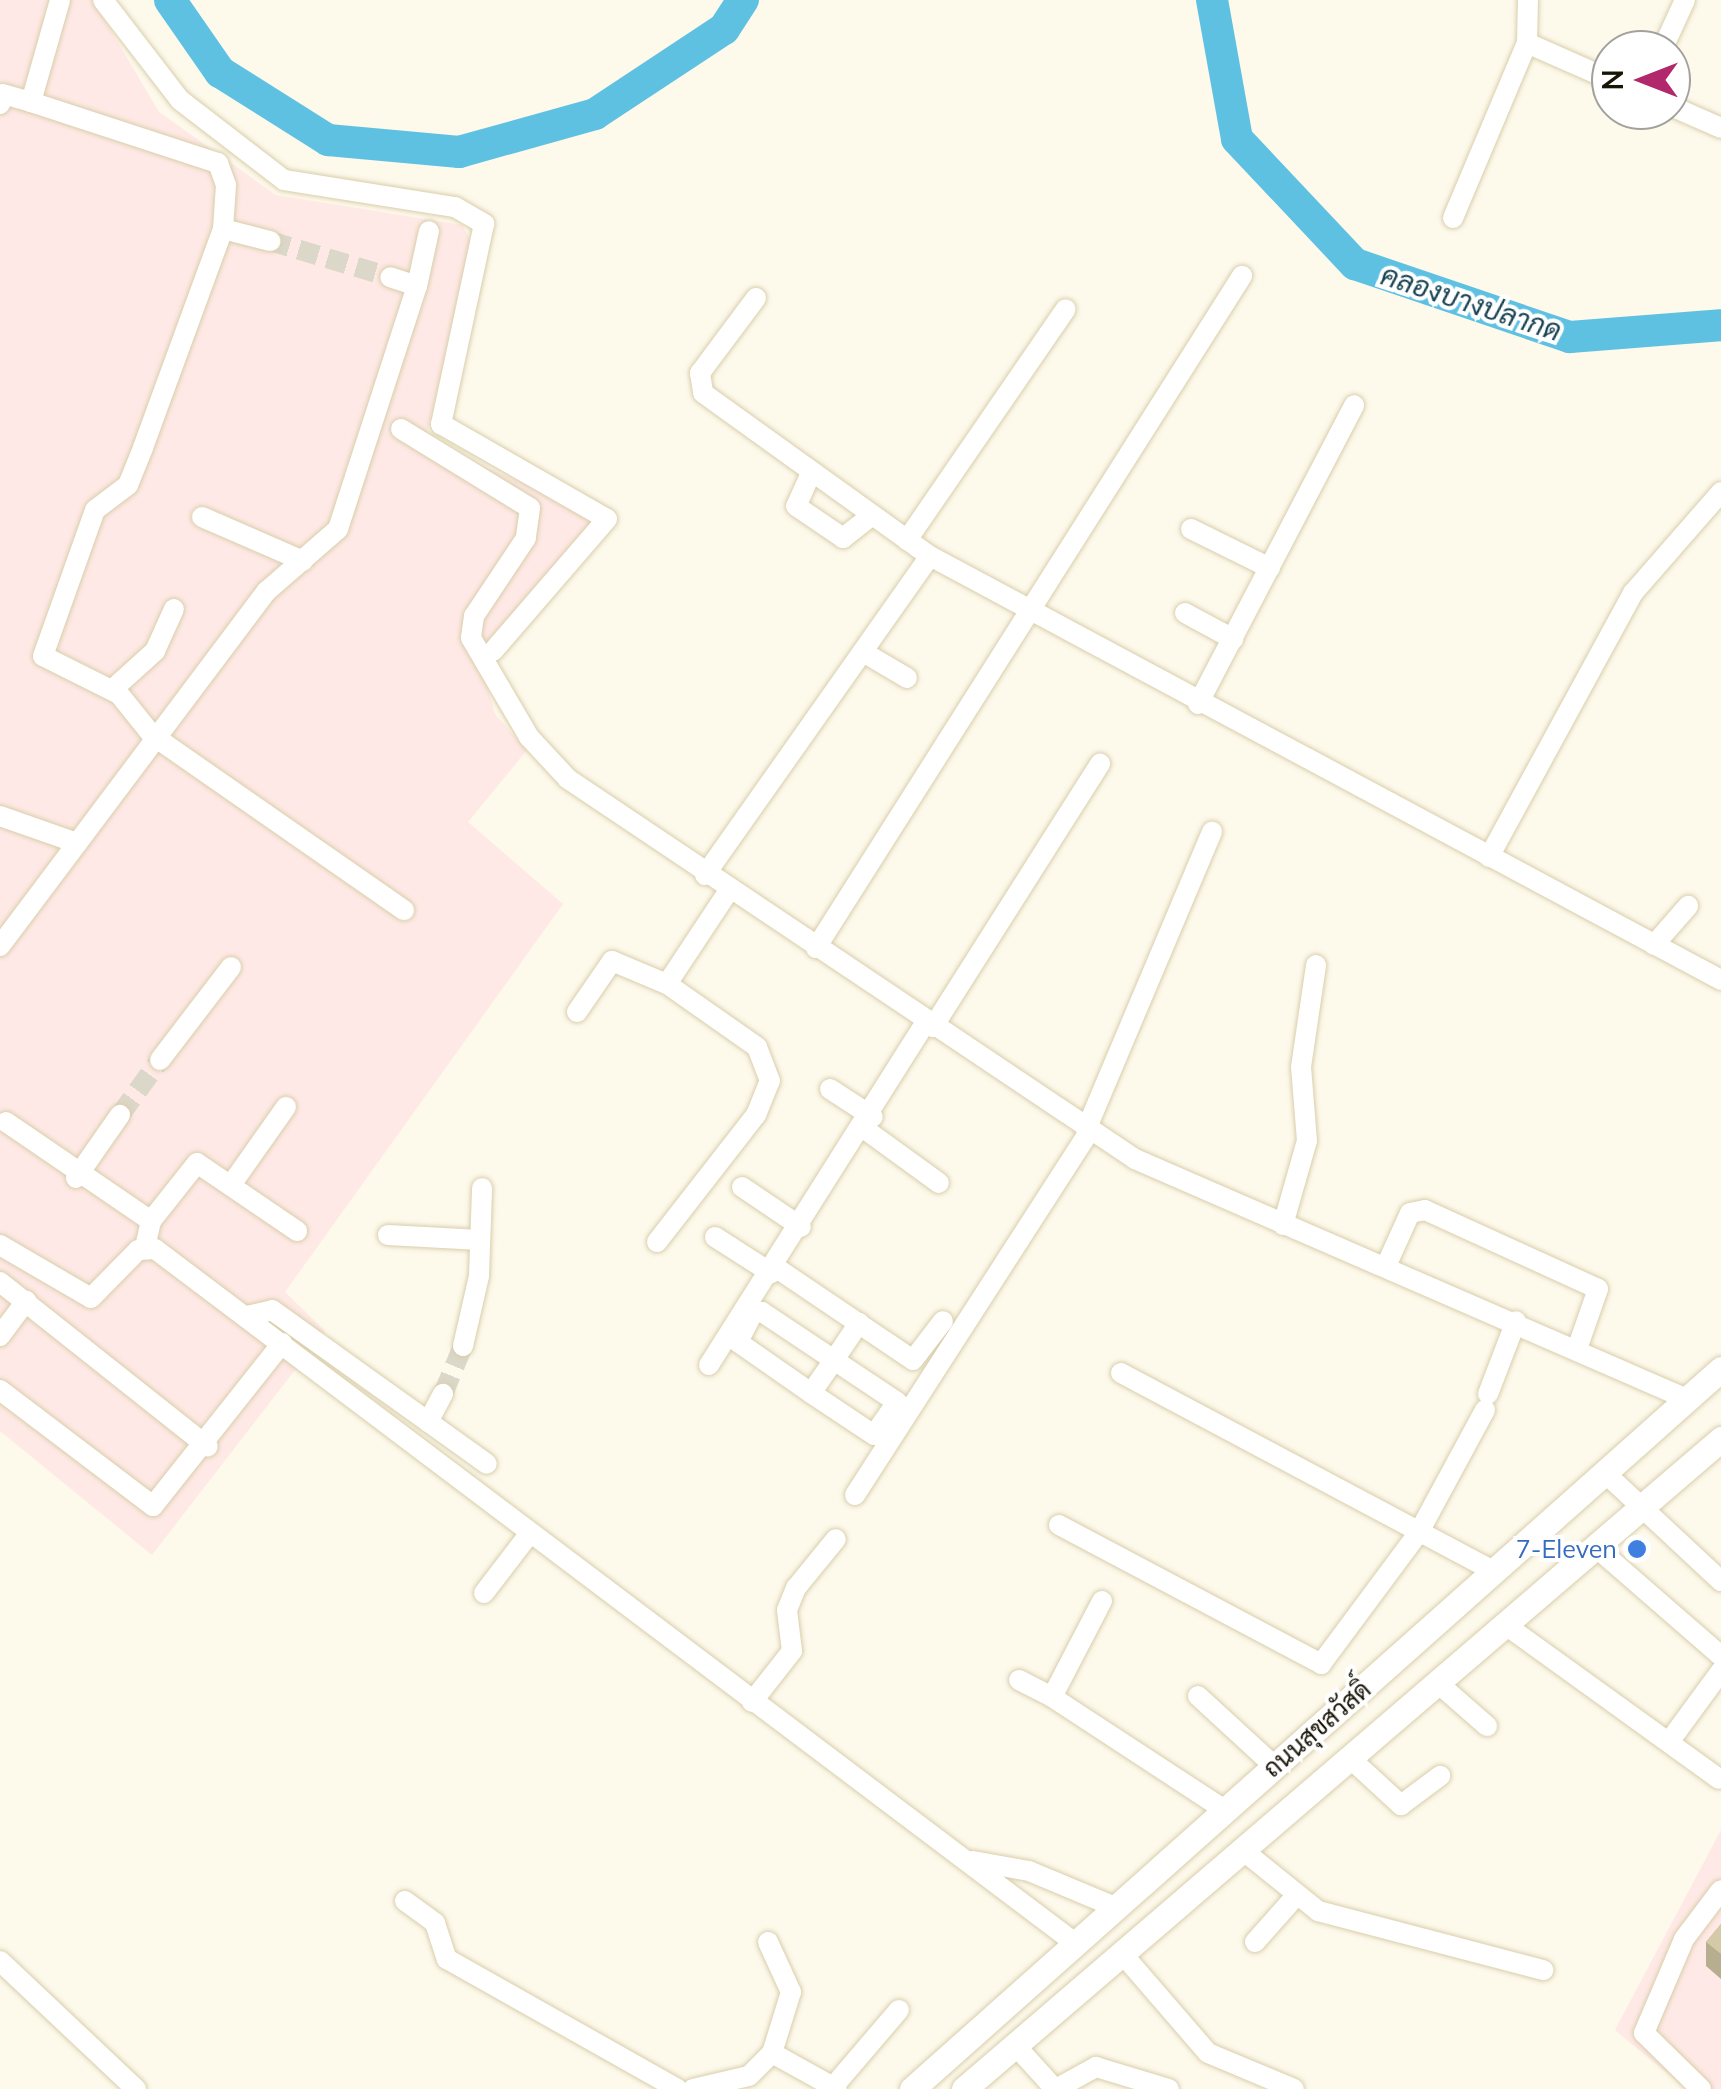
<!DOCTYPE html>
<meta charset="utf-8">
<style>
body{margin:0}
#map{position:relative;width:1721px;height:2089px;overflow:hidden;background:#fdf9eb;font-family:Mulish,Sarabun,sans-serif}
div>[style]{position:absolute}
.industrial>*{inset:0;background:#ffe9e6}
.river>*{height:32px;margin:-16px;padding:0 16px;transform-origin:16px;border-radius:16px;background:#5fc1e2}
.minor-tunnel>*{height:20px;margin-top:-10px;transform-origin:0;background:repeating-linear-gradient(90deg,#dbd7c9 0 20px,transparent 0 30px)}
.roads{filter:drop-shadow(0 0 2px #d9ceab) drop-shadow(0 0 2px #d9ceab)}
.minor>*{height:20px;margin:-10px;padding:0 10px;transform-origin:10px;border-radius:10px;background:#fff}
.major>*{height:25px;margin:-12.5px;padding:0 12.5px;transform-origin:12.5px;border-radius:12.5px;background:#fff}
.wall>*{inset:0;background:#b7ae90}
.building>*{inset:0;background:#d5caa7}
.dots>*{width:28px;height:28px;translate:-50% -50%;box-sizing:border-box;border:5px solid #fff;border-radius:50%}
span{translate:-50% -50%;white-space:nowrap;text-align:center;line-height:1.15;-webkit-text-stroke:8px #fff;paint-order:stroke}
.shop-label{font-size:25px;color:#366cbe}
.right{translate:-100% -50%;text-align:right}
.street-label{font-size:25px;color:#181407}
.water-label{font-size:28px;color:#194453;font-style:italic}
.north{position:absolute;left:1591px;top:30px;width:100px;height:100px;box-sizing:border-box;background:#fff;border:2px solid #a3a19c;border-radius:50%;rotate:270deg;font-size:28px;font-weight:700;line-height:40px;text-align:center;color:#181407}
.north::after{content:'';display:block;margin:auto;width:35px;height:45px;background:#b1296c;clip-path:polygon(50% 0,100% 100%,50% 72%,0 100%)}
</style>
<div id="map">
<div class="industrial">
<i style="clip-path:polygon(0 0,93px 0,159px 112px,276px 195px,462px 225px,473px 243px,425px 442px,605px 517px,480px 660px,495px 714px,527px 750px,468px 822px,563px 904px,285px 1292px,325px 1331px,152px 1555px,0 1431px)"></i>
<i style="clip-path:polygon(1721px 1830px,1721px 2089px,1686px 2089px,1615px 2030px)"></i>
</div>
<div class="river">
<i style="left:170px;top:0;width:88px;rotate:55.2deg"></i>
<i style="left:220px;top:72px;width:128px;rotate:32.2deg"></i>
<i style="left:328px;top:140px;width:132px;rotate:5.2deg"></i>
<i style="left:459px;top:152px;width:141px;rotate:-15.6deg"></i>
<i style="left:595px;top:114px;width:154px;rotate:-33.4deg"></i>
<i style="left:724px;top:29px;width:35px;rotate:-57deg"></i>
<i style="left:1212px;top:0;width:141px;rotate:79.8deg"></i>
<i style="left:1237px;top:139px;width:172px;rotate:46.7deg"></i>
<i style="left:1355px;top:264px;width:227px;rotate:18.8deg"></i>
<i style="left:1570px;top:337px;width:151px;rotate:-4.5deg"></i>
</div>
<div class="minor-tunnel">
<i style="left:270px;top:241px;width:125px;rotate:16.7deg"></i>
<i style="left:120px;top:1115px;width:68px;rotate:-54deg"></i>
<i style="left:443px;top:1394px;width:52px;rotate:-67.4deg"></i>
</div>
<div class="roads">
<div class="minor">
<i style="left:103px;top:0;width:126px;rotate:52.4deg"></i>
<i style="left:180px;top:100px;width:131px;rotate:37.6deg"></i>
<i style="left:284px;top:180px;width:173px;rotate:9deg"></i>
<i style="left:455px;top:207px;width:34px;rotate:30deg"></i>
<i style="left:484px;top:224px;width:205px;rotate:102.1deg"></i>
<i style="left:441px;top:424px;width:191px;rotate:29.8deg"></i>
<i style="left:607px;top:519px;width:174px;rotate:130.8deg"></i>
<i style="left:1527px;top:43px;width:43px;rotate:-88.7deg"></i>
<i style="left:1662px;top:50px;width:55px;rotate:-65.3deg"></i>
<i style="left:31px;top:102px;width:197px;rotate:18.1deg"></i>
<i style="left:218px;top:163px;width:23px;rotate:70deg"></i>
<i style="left:226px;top:185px;width:44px;rotate:93.9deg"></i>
<i style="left:223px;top:229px;width:233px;rotate:110.1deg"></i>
<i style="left:143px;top:448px;width:40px;rotate:112deg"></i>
<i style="left:128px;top:485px;width:41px;rotate:142.9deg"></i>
<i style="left:95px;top:510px;width:155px;rotate:109.6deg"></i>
<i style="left:43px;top:656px;width:85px;rotate:26.6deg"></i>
<i style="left:119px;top:694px;width:53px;rotate:51.2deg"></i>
<i style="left:152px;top:735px;width:307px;rotate:34.8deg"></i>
<i style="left:0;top:104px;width:10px;rotate:-73deg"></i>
<i style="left:3px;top:94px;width:29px;rotate:16deg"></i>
<i style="left:31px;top:102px;width:106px;rotate:-74.1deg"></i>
<i style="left:1671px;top:106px;width:55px;rotate:23.7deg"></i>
<i style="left:1453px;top:218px;width:190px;rotate:-67.1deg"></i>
<i style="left:1527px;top:43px;width:92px;rotate:23.8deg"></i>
<i style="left:223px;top:229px;width:49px;rotate:14.3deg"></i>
<i style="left:417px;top:286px;width:56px;rotate:-77.7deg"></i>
<i style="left:756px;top:298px;width:94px;rotate:126.7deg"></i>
<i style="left:700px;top:373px;width:20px;rotate:81deg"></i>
<i style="left:703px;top:393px;width:279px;rotate:35.7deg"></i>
<i style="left:401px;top:429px;width:151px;rotate:31.5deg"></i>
<i style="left:530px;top:508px;width:30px;rotate:98deg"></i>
<i style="left:526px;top:538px;width:94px;rotate:123.7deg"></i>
<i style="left:474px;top:616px;width:22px;rotate:98deg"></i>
<i style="left:471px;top:638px;width:115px;rotate:59.6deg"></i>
<i style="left:529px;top:737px;width:57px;rotate:47.1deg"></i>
<i style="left:568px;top:779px;width:683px;rotate:33.83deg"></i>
<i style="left:1135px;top:1159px;width:602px;rotate:23.5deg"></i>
<i style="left:811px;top:473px;width:36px;rotate:114deg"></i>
<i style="left:796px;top:506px;width:57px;rotate:34.2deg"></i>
<i style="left:843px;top:538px;width:37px;rotate:-38deg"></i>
<i style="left:202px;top:517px;width:110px;rotate:23.5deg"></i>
<i style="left:1191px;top:529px;width:88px;rotate:26.3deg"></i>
<i style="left:907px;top:540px;width:280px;rotate:-55.5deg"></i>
<i style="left:1185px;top:613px;width:55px;rotate:28.4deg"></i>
<i style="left:863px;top:652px;width:51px;rotate:30.6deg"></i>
<i style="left:113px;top:689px;width:57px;rotate:-42.1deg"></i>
<i style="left:155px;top:651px;width:46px;rotate:-65.7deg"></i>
<i style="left:1198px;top:704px;width:337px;rotate:-62.4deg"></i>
<i style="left:0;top:816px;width:82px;rotate:19.3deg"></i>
<i style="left:1489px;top:857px;width:301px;rotate:-61.4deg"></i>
<i style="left:1633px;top:593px;width:134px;rotate:-48.9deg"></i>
<i style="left:705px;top:875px;width:390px;rotate:-54.8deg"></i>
<i style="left:930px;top:556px;width:897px;rotate:28.19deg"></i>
<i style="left:1654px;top:945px;width:52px;rotate:-48.9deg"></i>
<i style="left:0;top:946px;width:444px;rotate:-53.1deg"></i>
<i style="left:267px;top:591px;width:94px;rotate:-41.1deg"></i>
<i style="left:338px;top:529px;width:256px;rotate:-72deg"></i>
<i style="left:417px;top:286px;width:28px;rotate:-162deg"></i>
<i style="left:816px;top:948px;width:796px;rotate:-57.63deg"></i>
<i style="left:577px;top:1012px;width:62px;rotate:-55.5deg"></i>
<i style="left:612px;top:961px;width:60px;rotate:22.7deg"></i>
<i style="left:933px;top:1027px;width:312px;rotate:-57.6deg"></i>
<i style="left:160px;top:1060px;width:117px;rotate:-52.6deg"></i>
<i style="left:830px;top:1089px;width:51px;rotate:33.1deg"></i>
<i style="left:6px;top:1122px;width:176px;rotate:34.3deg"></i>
<i style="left:866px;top:1130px;width:90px;rotate:36deg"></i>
<i style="left:1086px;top:1130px;width:324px;rotate:-67.1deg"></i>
<i style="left:76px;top:1178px;width:77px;rotate:-55.1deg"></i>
<i style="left:233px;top:1182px;width:92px;rotate:-54.8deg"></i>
<i style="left:742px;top:1187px;width:71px;rotate:34.1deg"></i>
<i style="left:1283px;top:1225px;width:87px;rotate:-74.1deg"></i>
<i style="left:1307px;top:1141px;width:74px;rotate:-94.6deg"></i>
<i style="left:1301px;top:1067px;width:103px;rotate:-81.6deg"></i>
<i style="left:388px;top:1235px;width:92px;rotate:3.1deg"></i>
<i style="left:715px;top:1237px;width:67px;rotate:32.7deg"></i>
<i style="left:657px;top:1242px;width:161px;rotate:-52.1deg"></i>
<i style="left:756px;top:1115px;width:37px;rotate:-68deg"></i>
<i style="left:770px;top:1081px;width:36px;rotate:-111deg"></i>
<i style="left:757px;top:1047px;width:110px;rotate:-145deg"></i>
<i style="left:667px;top:984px;width:110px;rotate:-56.5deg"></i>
<i style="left:0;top:1245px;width:105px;rotate:30.2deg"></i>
<i style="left:91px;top:1298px;width:67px;rotate:-45.6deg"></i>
<i style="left:138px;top:1250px;width:17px;rotate:-3deg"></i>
<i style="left:155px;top:1249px;width:1152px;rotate:37.03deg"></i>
<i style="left:145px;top:1247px;width:27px;rotate:-77deg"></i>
<i style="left:151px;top:1221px;width:74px;rotate:-51.6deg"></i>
<i style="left:197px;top:1163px;width:121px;rotate:34.2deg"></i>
<i style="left:1386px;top:1266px;width:58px;rotate:-65.6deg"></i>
<i style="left:1410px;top:1213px;width:15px;rotate:-11deg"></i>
<i style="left:1425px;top:1210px;width:190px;rotate:24.5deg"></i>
<i style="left:1598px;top:1289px;width:60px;rotate:109.3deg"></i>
<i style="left:775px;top:1267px;width:166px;rotate:34deg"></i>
<i style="left:913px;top:1360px;width:49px;rotate:-52.4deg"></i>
<i style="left:0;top:1282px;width:265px;rotate:38.4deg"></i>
<i style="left:247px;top:1316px;width:26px;rotate:-13deg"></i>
<i style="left:272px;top:1310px;width:264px;rotate:35.6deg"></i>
<i style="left:0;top:1336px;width:44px;rotate:-53.4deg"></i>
<i style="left:463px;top:1346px;width:72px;rotate:-77.1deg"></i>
<i style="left:479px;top:1276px;width:88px;rotate:-88deg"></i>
<i style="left:709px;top:1365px;width:406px;rotate:-57.7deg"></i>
<i style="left:1121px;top:1373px;width:425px;rotate:28deg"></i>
<i style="left:0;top:1390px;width:192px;rotate:37.2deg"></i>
<i style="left:153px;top:1506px;width:208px;rotate:-51.6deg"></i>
<i style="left:811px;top:1393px;width:89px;rotate:-145.1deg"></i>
<i style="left:738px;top:1342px;width:33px;rotate:-63deg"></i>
<i style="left:753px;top:1313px;width:9px;rotate:-6deg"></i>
<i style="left:762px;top:1312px;width:162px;rotate:33.7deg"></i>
<i style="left:897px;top:1402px;width:40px;rotate:124.9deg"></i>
<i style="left:874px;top:1435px;width:76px;rotate:-146.3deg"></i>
<i style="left:811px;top:1393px;width:40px;rotate:-55.1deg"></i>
<i style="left:834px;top:1360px;width:45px;rotate:-56deg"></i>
<i style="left:1488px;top:1394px;width:78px;rotate:-69deg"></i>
<i style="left:428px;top:1422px;width:32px;rotate:-62deg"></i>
<i style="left:1604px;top:1472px;width:160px;rotate:43deg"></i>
<i style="left:855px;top:1495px;width:432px;rotate:-57.2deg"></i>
<i style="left:1059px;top:1525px;width:297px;rotate:27.9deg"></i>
<i style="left:1321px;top:1664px;width:164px;rotate:-53.4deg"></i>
<i style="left:1419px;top:1532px;width:139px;rotate:-61.6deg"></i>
<i style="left:1598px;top:1549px;width:163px;rotate:41deg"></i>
<i style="left:484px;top:1593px;width:76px;rotate:-52.5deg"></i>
<i style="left:1102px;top:1601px;width:108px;rotate:117.5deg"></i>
<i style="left:1052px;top:1697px;width:207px;rotate:33.2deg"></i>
<i style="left:1507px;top:1626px;width:261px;rotate:35.8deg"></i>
<i style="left:1019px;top:1680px;width:37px;rotate:27deg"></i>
<i style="left:1439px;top:1684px;width:64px;rotate:41.2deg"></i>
<i style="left:1198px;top:1696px;width:103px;rotate:42.6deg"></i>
<i style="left:752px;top:1702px;width:65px;rotate:-51.9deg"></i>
<i style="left:792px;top:1651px;width:41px;rotate:-97deg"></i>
<i style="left:787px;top:1610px;width:24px;rotate:-68deg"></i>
<i style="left:796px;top:1588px;width:63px;rotate:-50.8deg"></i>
<i style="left:1669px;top:1742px;width:88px;rotate:-53.8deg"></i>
<i style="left:1352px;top:1760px;width:67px;rotate:42.6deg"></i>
<i style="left:1401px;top:1805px;width:49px;rotate:-36.6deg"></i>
<i style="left:1245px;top:1852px;width:94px;rotate:38.9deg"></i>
<i style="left:1318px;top:1911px;width:233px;rotate:14.7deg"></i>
<i style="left:973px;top:1861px;width:57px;rotate:10.1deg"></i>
<i style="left:1029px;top:1871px;width:93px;rotate:22.7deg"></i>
<i style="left:405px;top:1901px;width:37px;rotate:36deg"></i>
<i style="left:435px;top:1923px;width:38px;rotate:72deg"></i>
<i style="left:447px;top:1959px;width:265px;rotate:29.4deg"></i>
<i style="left:768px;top:1942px;width:55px;rotate:65.3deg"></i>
<i style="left:791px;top:1992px;width:64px;rotate:107.3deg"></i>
<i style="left:1255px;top:1942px;width:60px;rotate:-48.4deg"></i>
<i style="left:1126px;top:1958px;width:125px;rotate:49.2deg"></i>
<i style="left:1208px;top:2053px;width:93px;rotate:22.7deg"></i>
<i style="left:0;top:1961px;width:187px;rotate:43.3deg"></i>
<i style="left:1014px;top:2044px;width:61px;rotate:47.7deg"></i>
<i style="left:834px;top:2086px;width:100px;rotate:-49.5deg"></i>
<i style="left:693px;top:2089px;width:57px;rotate:-13.1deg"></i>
<i style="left:749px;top:2076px;width:33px;rotate:-45deg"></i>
<i style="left:772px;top:2053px;width:74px;rotate:29deg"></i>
<i style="left:1056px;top:2089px;width:46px;rotate:-28.8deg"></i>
<i style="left:1096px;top:2067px;width:76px;rotate:16.8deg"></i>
<i style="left:1701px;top:2089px;width:80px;rotate:-135.5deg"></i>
<i style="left:1644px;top:2033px;width:102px;rotate:-66.9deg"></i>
<i style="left:1684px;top:1939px;width:61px;rotate:-52.9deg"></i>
</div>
<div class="major">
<i style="left:912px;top:2089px;width:1083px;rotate:-41.67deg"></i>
<i style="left:964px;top:2089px;width:998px;rotate:-40.65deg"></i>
</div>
</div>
<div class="wall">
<i style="clip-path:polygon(1721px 1924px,1721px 1979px,1706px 1966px,1706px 1942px)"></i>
</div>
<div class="building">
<i style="clip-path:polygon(1721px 1924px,1721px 1954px,1706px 1942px)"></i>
</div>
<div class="dots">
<i style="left:1637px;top:1549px;background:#3f7fe0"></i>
</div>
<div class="shop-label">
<span class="right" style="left:1617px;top:1549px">7-Eleven</span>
</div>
<div class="street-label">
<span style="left:1317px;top:1729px;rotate:-41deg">ถนนสุขสวัสดิ์</span>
</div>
<div class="water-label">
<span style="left:1471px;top:303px;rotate:18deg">คลองบางปลากด</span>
</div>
<div class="north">N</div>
</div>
